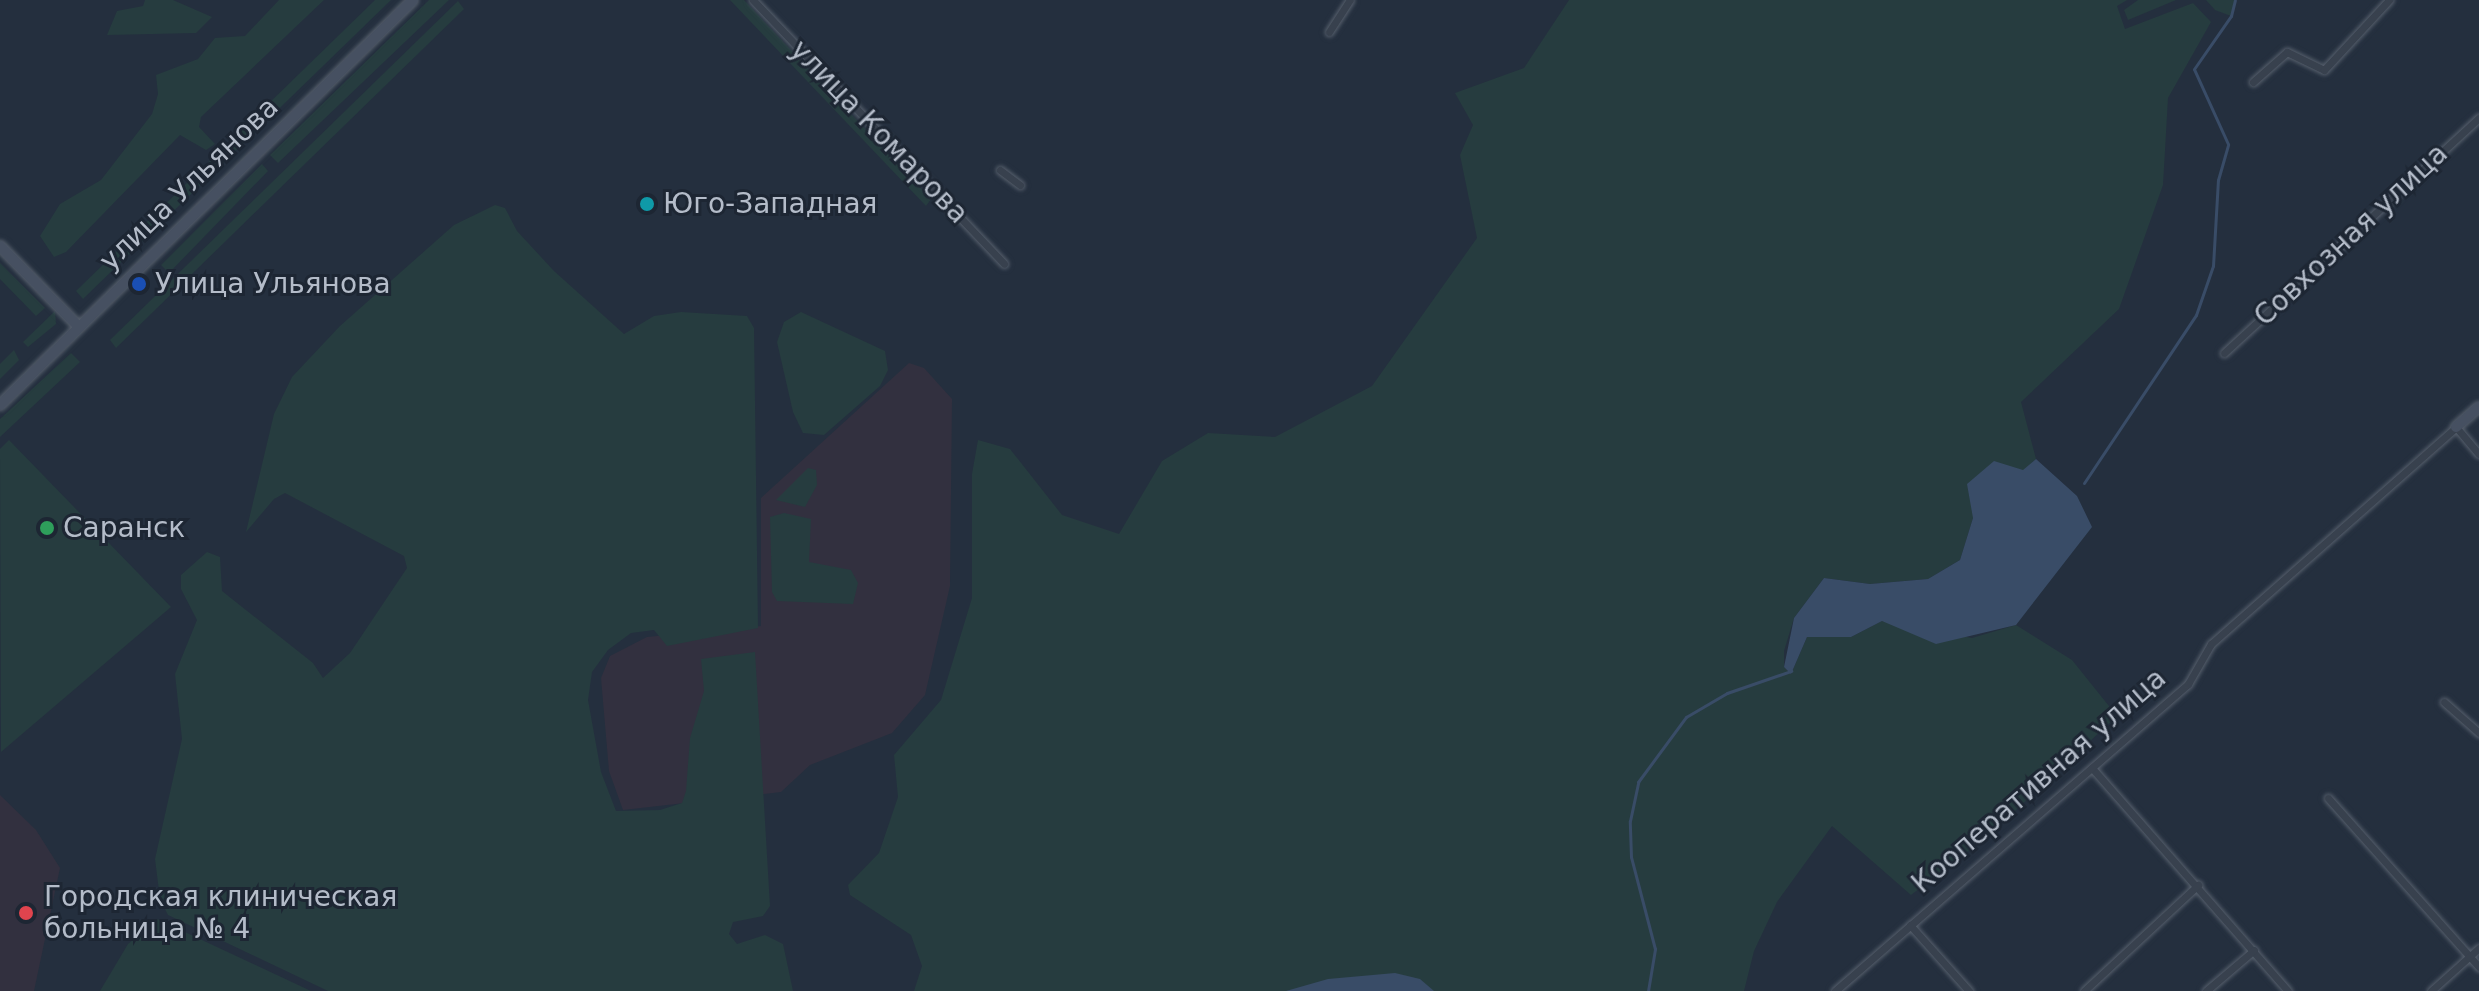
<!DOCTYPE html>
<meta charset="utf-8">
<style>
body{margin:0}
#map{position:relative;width:2479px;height:991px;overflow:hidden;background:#242f3e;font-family:"DejaVu Sans",sans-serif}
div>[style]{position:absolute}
.medical>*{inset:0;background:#32303f}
.green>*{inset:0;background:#263c3f}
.water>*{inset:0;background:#394c67}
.stream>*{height:3px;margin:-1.5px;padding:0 1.5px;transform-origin:1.5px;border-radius:1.5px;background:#394c67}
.roads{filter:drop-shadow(0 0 2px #565f6c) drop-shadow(0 0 2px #565f6c)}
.street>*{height:7px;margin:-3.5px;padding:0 3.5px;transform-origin:3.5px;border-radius:3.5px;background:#38414e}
.secondary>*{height:10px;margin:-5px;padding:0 5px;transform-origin:5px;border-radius:5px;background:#465061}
.dots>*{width:22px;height:22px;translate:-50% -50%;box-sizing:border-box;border:4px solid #1d2633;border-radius:50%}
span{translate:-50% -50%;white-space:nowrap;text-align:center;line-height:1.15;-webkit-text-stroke:6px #1d2633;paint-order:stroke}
.street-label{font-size:28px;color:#b4bcc9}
.poi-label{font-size:28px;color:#b4bcc9}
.left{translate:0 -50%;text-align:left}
</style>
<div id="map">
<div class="medical">
<i style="clip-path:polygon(909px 363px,924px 368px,952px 399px,950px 586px,925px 695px,892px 733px,810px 765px,781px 792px,623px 810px,609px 771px,601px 678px,610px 656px,647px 637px,761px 626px,761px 498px)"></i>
<i style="clip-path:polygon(0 795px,36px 830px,60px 868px,34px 991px,0 991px)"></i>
</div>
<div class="green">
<i style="clip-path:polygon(145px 0,173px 0,212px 17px,196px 33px,107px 35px,117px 11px,143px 6px)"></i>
<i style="clip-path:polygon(279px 0,324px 0,201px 117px,199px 127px,215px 144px,206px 150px,180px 135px,66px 252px,54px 257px,40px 236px,60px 204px,101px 180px,152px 114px,158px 94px,156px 75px,198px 59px,215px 38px,245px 36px)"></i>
<i style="clip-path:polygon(375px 0,391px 0,83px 299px,76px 291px)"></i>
<i style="clip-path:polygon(429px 0,449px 0,278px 163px,270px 155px)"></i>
<i style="clip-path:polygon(730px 0,744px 0,931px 199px,926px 206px)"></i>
<i style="clip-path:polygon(1569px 0,2127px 0,2117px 6px,2125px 29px,2193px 3px,2211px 22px,2168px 98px,2163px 185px,2119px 309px,2021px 402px,2036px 459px,1973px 518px,1960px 560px,1928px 579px,1870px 584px,1824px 578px,1794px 618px,1784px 651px,1784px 667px,1791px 674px,1807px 637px,1851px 637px,1882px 621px,1972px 638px,2016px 625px,2072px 660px,2117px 716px,1987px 837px,1911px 895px,1832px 826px,1777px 902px,1754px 951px,1744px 991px,914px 991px,922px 966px,911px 935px,850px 895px,848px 885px,879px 853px,898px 797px,894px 755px,941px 700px,972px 598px,972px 474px,978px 440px,1010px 449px,1062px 515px,1119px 534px,1162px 461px,1208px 433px,1275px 437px,1372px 386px,1477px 238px,1460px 155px,1473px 125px,1455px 93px,1524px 68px)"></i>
<i style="clip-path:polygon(2138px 0,2176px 0,2128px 20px,2124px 10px)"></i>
<i style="clip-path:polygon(2206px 0,2235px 0,2231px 16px,2215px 10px)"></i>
<i style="clip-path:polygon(458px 1px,464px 9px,116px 348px,110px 340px)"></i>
<i style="clip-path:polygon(262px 164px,268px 171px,169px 273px,161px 265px)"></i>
<i style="clip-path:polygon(495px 205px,505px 208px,517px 231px,554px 271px,624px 334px,654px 316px,681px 312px,747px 316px,754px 328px,758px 628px,667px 646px,654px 630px,631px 633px,608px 650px,592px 672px,588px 700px,601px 772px,616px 811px,660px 810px,682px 803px,686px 791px,690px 738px,704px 691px,701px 659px,755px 652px,770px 906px,763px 916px,733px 922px,729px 934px,737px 944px,765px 935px,783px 944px,793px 991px,328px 991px,168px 915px,160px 899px,155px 859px,182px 739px,175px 674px,197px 620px,181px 589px,181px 575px,207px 552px,220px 557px,222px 591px,313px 663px,323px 678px,350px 653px,407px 568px,404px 556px,285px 493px,274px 499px,246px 532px,274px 414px,292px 377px,340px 326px,454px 225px)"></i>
<i style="clip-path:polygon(0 263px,45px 308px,36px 316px,0 279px)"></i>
<i style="clip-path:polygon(55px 311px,56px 324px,28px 347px,23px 342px)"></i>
<i style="clip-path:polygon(801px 312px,885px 351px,888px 370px,880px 386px,824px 435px,803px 433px,793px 412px,777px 342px,784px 322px)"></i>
<i style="clip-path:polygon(14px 350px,19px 360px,0 379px,0 364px)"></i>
<i style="clip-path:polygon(71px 353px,80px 362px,0 437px,0 419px)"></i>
<i style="clip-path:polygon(9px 440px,171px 607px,1px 752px,0 449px)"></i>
<i style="clip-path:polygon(808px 468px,816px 470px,817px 485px,805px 507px,776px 500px)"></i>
<i style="clip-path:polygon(784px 513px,811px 519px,809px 562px,851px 570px,858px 583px,853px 604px,777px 601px,772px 592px,770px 517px)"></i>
<i style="clip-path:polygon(157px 919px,311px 991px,100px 991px,128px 944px)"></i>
</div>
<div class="water">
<i style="clip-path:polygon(2036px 459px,2077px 496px,2092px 527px,2016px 625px,1936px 644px,1882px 621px,1851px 637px,1807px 637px,1791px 674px,1784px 667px,1794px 618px,1824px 578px,1870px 584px,1928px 579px,1960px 560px,1973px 518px,1967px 484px,1994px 461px,2023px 470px)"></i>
<i style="clip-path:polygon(1395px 973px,1420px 979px,1434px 991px,1286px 991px,1328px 979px)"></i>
</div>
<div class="stream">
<i style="left:2084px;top:483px;width:202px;rotate:-56.3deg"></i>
<i style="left:2196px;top:315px;width:52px;rotate:-70.9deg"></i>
<i style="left:2213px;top:266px;width:86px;rotate:-86.7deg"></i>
<i style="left:2218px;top:180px;width:37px;rotate:-74deg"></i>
<i style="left:2228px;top:144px;width:82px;rotate:-114.4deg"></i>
<i style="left:2194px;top:69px;width:65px;rotate:-55.1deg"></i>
<i style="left:2231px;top:16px;width:16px;rotate:-76deg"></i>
<i style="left:1648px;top:991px;width:43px;rotate:-80.5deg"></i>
<i style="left:1655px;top:949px;width:95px;rotate:-104.6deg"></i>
<i style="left:1631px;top:857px;width:36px;rotate:-92deg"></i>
<i style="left:1630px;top:821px;width:40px;rotate:-78deg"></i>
<i style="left:1638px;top:782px;width:81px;rotate:-53.6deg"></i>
<i style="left:1686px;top:717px;width:48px;rotate:-30.3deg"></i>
<i style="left:1727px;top:693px;width:68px;rotate:-19deg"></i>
</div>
<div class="roads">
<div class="street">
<i style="left:753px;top:0;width:364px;rotate:46.4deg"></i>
<i style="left:1329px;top:32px;width:38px;rotate:-57deg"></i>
<i style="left:2253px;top:82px;width:45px;rotate:-41.4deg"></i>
<i style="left:2287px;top:52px;width:41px;rotate:25.9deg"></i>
<i style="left:2324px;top:70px;width:96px;rotate:-47.1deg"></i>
<i style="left:1000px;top:170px;width:25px;rotate:37deg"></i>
<i style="left:2224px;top:353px;width:347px;rotate:-42.7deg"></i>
<i style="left:2444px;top:702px;width:47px;rotate:41.5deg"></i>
<i style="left:2092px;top:768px;width:297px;rotate:48.7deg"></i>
<i style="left:2328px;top:798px;width:227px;rotate:48.2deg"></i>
<i style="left:1910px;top:925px;width:89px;rotate:48.2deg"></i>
<i style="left:1835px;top:991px;width:468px;rotate:-41deg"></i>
<i style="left:2188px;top:684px;width:46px;rotate:-60.1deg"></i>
<i style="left:2211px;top:644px;width:327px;rotate:-41.5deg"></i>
<i style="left:2456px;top:427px;width:35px;rotate:50deg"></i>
<i style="left:2084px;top:991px;width:156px;rotate:-42.9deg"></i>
<i style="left:2206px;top:991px;width:63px;rotate:-40.5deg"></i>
<i style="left:2431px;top:991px;width:64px;rotate:-41.9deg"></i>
</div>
<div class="secondary">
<i style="left:0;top:246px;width:112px;rotate:45.7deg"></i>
<i style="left:0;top:405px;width:578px;rotate:-44.44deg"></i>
<i style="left:2456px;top:427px;width:30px;rotate:-41deg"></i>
</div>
</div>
<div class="dots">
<i style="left:647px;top:204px;background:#0f9aa8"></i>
<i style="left:139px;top:284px;background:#1a4fb4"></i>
<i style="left:47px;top:528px;background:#2e9e5b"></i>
<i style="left:26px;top:913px;background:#e0444e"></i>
</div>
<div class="street-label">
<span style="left:879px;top:132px;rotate:46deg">улица Комарова</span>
<span style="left:189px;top:184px;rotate:-44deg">улица Ульянова</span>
<span style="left:2351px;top:235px;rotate:-43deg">Совхозная улица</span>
<span style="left:2039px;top:781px;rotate:-41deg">Кооперативная улица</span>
</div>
<div class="poi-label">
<span class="left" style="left:663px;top:204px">Юго-Западная</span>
<span class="left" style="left:155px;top:284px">Улица Ульянова</span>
<span class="left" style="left:63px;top:528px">Саранск</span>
<span class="left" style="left:44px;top:913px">Городская клиническая<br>больница № 4</span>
</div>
</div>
